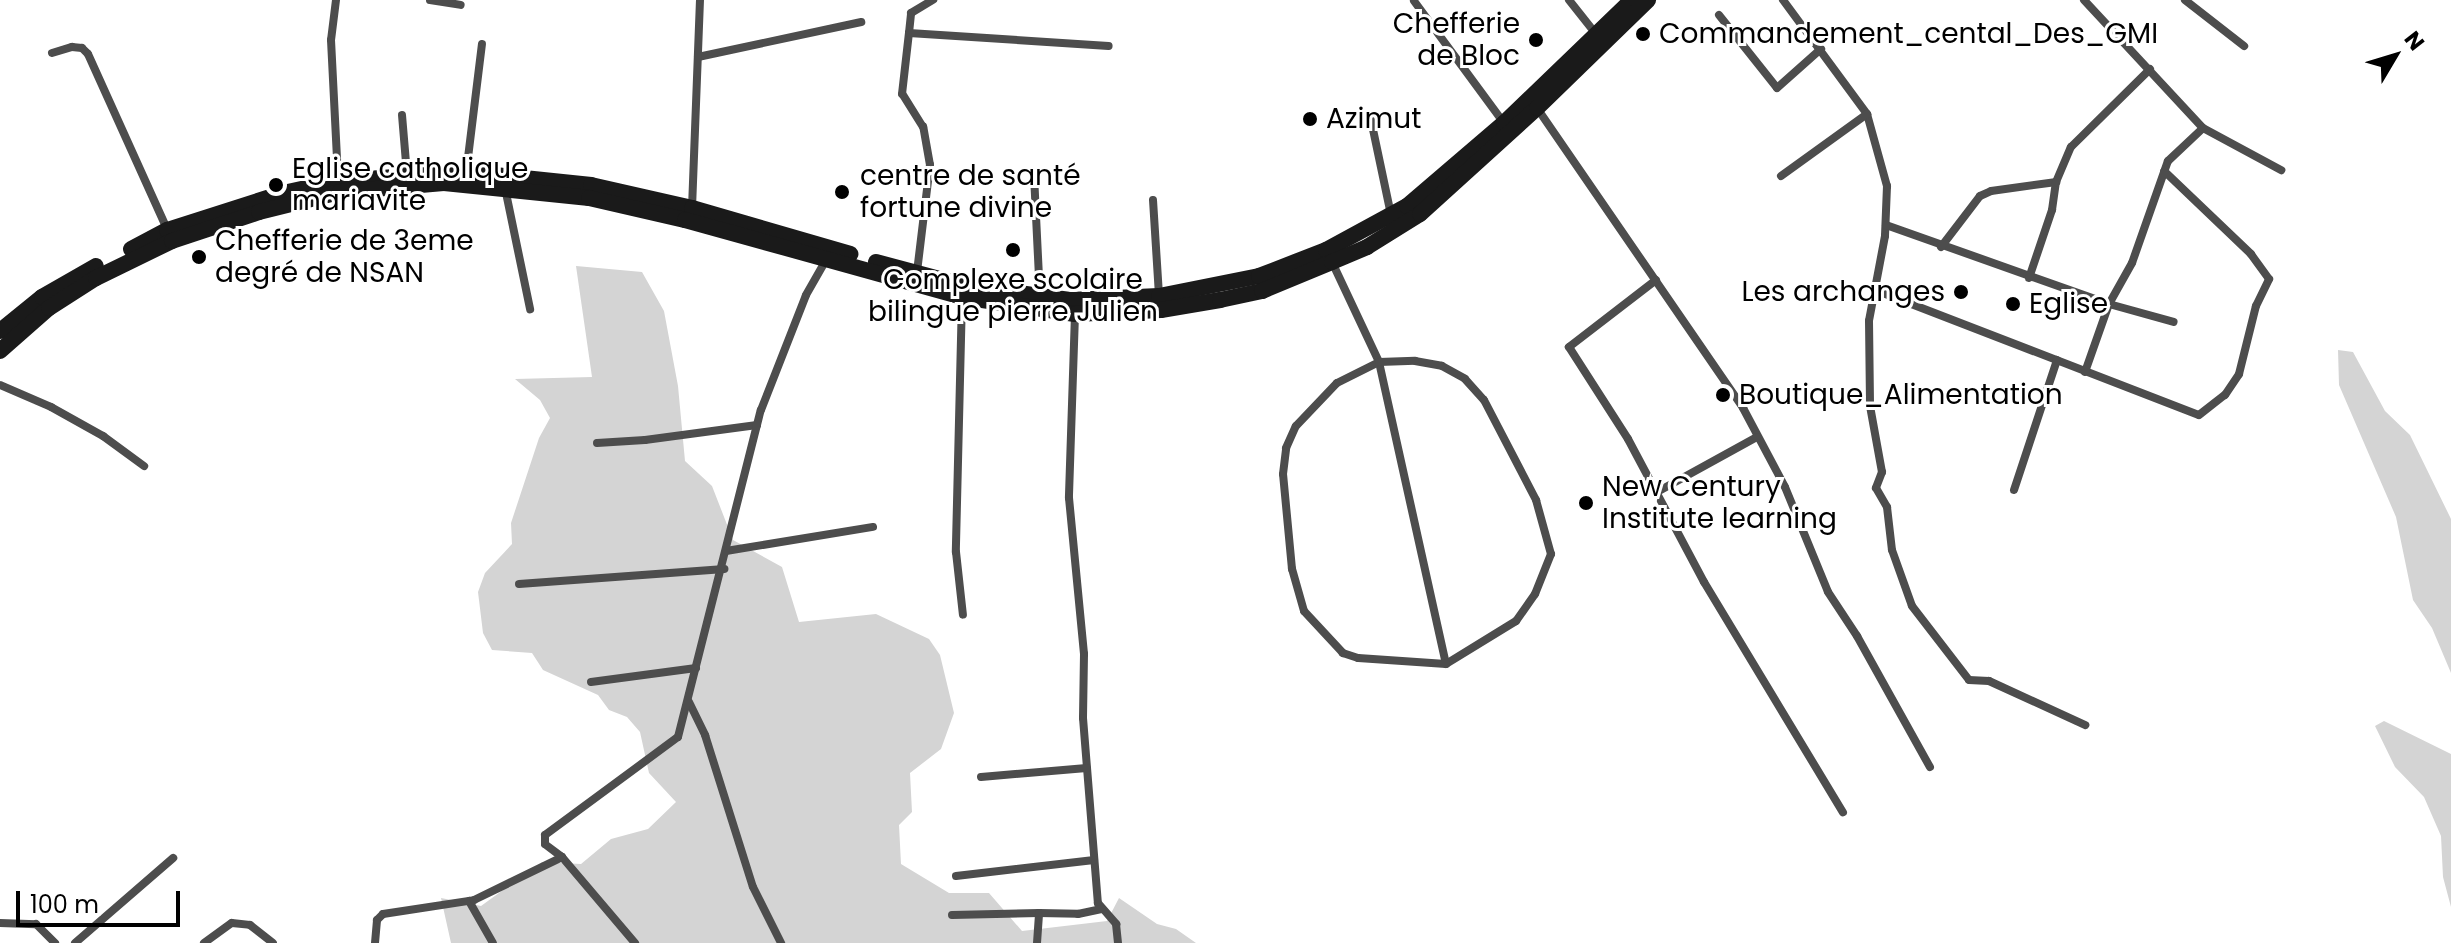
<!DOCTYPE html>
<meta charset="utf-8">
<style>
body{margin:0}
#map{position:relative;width:2451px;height:943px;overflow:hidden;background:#fff;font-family:Poppins,sans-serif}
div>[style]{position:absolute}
.green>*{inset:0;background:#d4d4d4}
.minor>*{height:8px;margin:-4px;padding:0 4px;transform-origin:4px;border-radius:4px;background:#4d4d4d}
.secondary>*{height:16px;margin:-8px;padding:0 8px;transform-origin:8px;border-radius:8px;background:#1a1a1a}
.dots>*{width:22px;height:22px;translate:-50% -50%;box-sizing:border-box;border:4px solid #fff;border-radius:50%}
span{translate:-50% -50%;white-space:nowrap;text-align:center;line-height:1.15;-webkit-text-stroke:6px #fff;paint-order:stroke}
.poi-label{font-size:28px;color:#000}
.right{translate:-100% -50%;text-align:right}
.left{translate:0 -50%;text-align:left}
.north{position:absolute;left:2355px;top:16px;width:80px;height:80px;-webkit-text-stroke:6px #fff;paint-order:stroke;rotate:52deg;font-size:22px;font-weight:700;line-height:32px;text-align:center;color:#000}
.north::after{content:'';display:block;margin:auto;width:28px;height:36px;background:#000;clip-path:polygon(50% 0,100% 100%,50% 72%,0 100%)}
.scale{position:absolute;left:16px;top:891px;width:164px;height:36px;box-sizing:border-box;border:4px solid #000;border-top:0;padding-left:10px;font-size:24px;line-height:28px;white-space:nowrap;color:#000;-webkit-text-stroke:6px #fff;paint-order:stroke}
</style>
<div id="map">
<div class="green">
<i style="clip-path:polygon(576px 266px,642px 272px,664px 311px,678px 386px,685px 461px,712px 486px,733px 540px,782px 567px,799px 622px,876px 614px,929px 639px,940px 655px,954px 713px,941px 749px,910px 773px,912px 812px,899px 825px,901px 864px,949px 893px,989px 893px,1022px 931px,1107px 921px,1119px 898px,1157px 924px,1176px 929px,1196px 943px,451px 943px,441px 898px,481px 906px,542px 862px,581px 864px,611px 839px,648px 829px,676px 802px,649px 773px,640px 732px,627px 717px,609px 710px,598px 695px,543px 670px,532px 653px,492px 650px,483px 633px,478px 592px,485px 573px,512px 544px,511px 523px,539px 438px,550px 418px,540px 400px,515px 379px,592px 377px)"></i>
<i style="clip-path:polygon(2338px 350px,2353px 352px,2385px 411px,2410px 435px,2451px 519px,2451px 673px,2432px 628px,2413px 600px,2396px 517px,2339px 385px)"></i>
<i style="clip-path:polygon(2384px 721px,2451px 754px,2451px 907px,2443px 877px,2441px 836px,2424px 797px,2395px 767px,2375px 726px)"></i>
</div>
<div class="minor">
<i style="left:336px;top:0;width:40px;rotate:97.1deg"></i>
<i style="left:331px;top:40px;width:140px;rotate:87.1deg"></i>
<i style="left:430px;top:0;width:31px;rotate:9deg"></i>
<i style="left:1569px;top:0;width:43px;rotate:51.5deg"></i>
<i style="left:1783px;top:0;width:142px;rotate:53.6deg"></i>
<i style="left:1867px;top:114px;width:75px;rotate:74.5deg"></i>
<i style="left:1887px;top:186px;width:50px;rotate:92.3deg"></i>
<i style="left:1885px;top:236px;width:86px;rotate:100.7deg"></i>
<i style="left:1869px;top:321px;width:85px;rotate:89.3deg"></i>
<i style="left:1870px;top:406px;width:67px;rotate:79.7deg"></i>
<i style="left:1882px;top:472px;width:17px;rotate:111deg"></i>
<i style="left:1876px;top:488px;width:22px;rotate:60deg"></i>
<i style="left:1887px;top:507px;width:43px;rotate:83.4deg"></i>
<i style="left:1892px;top:550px;width:59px;rotate:70.3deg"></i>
<i style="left:1912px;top:606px;width:93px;rotate:52.4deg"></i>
<i style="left:1969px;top:680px;width:20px;rotate:3deg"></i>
<i style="left:1989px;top:681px;width:106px;rotate:24.6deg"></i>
<i style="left:2084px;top:0;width:175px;rotate:47.1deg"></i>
<i style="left:2203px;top:128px;width:89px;rotate:28.3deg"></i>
<i style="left:2185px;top:0;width:75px;rotate:37.9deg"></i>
<i style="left:1414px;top:1px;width:152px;rotate:53.6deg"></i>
<i style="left:1719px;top:15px;width:93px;rotate:51.5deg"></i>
<i style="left:1777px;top:88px;width:59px;rotate:-41.6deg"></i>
<i style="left:909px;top:33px;width:20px;rotate:-84deg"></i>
<i style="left:911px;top:13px;width:26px;rotate:-31deg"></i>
<i style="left:52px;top:53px;width:21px;rotate:-17deg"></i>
<i style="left:72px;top:47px;width:10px;rotate:6deg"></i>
<i style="left:82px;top:48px;width:8px;rotate:45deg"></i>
<i style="left:88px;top:54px;width:192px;rotate:65.7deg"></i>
<i style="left:698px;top:57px;width:167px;rotate:-12.1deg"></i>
<i style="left:1537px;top:108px;width:364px;rotate:55.5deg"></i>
<i style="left:1743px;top:408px;width:89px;rotate:62deg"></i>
<i style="left:1785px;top:487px;width:113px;rotate:67.7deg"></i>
<i style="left:1828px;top:592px;width:53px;rotate:56.6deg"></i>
<i style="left:1857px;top:636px;width:150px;rotate:60.9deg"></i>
<i style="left:402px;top:115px;width:59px;rotate:85.2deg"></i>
<i style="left:1371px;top:120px;width:97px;rotate:78.1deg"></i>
<i style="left:466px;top:174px;width:131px;rotate:-83deg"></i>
<i style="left:1034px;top:175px;width:121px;rotate:87.2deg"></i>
<i style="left:1781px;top:176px;width:106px;rotate:-35.8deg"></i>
<i style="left:505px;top:188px;width:124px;rotate:78.3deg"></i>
<i style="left:1153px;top:200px;width:95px;rotate:86.4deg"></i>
<i style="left:692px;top:208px;width:208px;rotate:-87.8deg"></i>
<i style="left:1886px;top:225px;width:237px;rotate:19.5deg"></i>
<i style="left:2109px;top:304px;width:47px;rotate:-60.7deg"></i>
<i style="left:2132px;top:263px;width:108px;rotate:-70.6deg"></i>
<i style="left:2168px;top:161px;width:48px;rotate:-43.3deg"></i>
<i style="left:1941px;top:247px;width:64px;rotate:-52.6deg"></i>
<i style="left:1980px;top:196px;width:12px;rotate:-24deg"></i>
<i style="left:1991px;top:191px;width:66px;rotate:-7.9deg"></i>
<i style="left:1332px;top:262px;width:110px;rotate:64.8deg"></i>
<i style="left:1379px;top:362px;width:309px;rotate:77.5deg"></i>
<i style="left:917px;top:272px;width:108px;rotate:-83.1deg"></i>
<i style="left:930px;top:165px;width:39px;rotate:-100deg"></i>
<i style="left:923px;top:127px;width:39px;rotate:-122deg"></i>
<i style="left:902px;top:94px;width:61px;rotate:-83.5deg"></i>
<i style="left:909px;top:33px;width:200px;rotate:3.7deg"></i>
<i style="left:2029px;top:278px;width:72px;rotate:-71.3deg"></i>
<i style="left:2052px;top:210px;width:28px;rotate:-82deg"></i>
<i style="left:2056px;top:182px;width:38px;rotate:-67deg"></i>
<i style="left:2071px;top:147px;width:111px;rotate:-44.6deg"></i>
<i style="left:1656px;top:280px;width:110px;rotate:142.4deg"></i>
<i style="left:1569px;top:347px;width:109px;rotate:57.3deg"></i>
<i style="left:1628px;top:439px;width:162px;rotate:62deg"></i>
<i style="left:1704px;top:582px;width:269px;rotate:58.9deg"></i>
<i style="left:1875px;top:290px;width:347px;rotate:21.1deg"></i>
<i style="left:2199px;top:415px;width:33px;rotate:-38deg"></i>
<i style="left:2225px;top:395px;width:25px;rotate:-56deg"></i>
<i style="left:2239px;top:374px;width:70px;rotate:-76deg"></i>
<i style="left:2256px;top:306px;width:30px;rotate:-64deg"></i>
<i style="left:2269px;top:279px;width:31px;rotate:-126deg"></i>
<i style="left:2251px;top:254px;width:120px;rotate:-136.3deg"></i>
<i style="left:962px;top:298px;width:254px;rotate:91.4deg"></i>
<i style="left:956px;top:552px;width:63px;rotate:83.7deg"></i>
<i style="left:1075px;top:314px;width:184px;rotate:91.9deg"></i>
<i style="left:1069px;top:498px;width:157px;rotate:84.5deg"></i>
<i style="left:1084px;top:654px;width:64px;rotate:90.9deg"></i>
<i style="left:1083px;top:718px;width:186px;rotate:85.4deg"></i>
<i style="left:1098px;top:903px;width:28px;rotate:49deg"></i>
<i style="left:1116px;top:924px;width:19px;rotate:84deg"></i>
<i style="left:1415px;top:361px;width:27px;rotate:10deg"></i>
<i style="left:1442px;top:366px;width:26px;rotate:29deg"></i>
<i style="left:1465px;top:379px;width:28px;rotate:48deg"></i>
<i style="left:1484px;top:400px;width:113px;rotate:62.5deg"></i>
<i style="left:1536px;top:500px;width:56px;rotate:74.5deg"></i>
<i style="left:1551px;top:554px;width:43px;rotate:111.8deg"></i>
<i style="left:1535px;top:594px;width:33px;rotate:125deg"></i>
<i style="left:1516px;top:621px;width:82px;rotate:148.4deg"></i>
<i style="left:1446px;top:664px;width:88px;rotate:-176.1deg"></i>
<i style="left:1358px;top:658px;width:16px;rotate:-162deg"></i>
<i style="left:1343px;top:653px;width:57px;rotate:-132.9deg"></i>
<i style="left:1304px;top:611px;width:44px;rotate:-105.9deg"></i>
<i style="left:1292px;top:569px;width:95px;rotate:-95.4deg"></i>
<i style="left:1283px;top:474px;width:26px;rotate:-83deg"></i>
<i style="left:1286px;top:448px;width:24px;rotate:-66deg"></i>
<i style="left:1296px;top:426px;width:59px;rotate:-46.4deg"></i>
<i style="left:1337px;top:383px;width:47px;rotate:-26.6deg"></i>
<i style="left:1379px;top:362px;width:36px;rotate:-2deg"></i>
<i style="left:2085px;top:372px;width:72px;rotate:-70.6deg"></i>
<i style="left:2109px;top:304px;width:67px;rotate:15.5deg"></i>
<i style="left:0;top:385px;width:56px;rotate:23.3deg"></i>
<i style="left:51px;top:407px;width:60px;rotate:29.1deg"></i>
<i style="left:103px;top:436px;width:51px;rotate:36.2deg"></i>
<i style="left:597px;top:443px;width:48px;rotate:-3.6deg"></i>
<i style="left:645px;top:440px;width:113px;rotate:-7.6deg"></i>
<i style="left:2014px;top:490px;width:137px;rotate:-71.7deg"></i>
<i style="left:1657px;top:492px;width:114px;rotate:-28.8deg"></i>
<i style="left:726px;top:551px;width:149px;rotate:-9.3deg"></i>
<i style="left:519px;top:584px;width:206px;rotate:-4.2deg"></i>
<i style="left:591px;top:682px;width:106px;rotate:-7.6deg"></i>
<i style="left:689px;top:702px;width:37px;rotate:64deg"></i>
<i style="left:705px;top:735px;width:159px;rotate:72.5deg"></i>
<i style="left:753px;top:887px;width:63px;rotate:63.4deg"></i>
<i style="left:981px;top:777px;width:106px;rotate:-4.9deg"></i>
<i style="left:562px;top:857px;width:113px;rotate:49.7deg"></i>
<i style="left:956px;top:876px;width:139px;rotate:-6.6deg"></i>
<i style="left:469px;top:901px;width:48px;rotate:60.3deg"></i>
<i style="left:952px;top:915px;width:87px;rotate:-1.3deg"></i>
<i style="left:0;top:923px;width:36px;rotate:2deg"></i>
<i style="left:36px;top:924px;width:27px;rotate:45deg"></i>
<i style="left:75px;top:943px;width:130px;rotate:-40.9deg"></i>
<i style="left:204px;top:943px;width:34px;rotate:-36deg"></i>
<i style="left:232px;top:923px;width:18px;rotate:6deg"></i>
<i style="left:250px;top:925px;width:29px;rotate:38deg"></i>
<i style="left:375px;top:943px;width:23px;rotate:-85deg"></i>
<i style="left:377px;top:920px;width:8px;rotate:-45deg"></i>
<i style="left:383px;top:914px;width:92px;rotate:-8.7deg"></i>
<i style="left:474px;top:900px;width:98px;rotate:-26deg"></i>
<i style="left:562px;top:857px;width:21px;rotate:-143deg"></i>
<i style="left:545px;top:844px;width:9px;rotate:-90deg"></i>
<i style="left:545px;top:835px;width:165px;rotate:-36.4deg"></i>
<i style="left:678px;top:737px;width:337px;rotate:-75.8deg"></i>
<i style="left:761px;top:410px;width:123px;rotate:-68.6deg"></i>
<i style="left:806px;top:295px;width:40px;rotate:-60.3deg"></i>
<i style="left:1037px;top:943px;width:30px;rotate:-86deg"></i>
<i style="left:1039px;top:913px;width:39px;rotate:1deg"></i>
<i style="left:1078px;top:914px;width:24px;rotate:-12deg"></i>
</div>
<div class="secondary">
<i style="left:131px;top:249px;width:41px;rotate:-27.8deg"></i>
<i style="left:167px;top:230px;width:122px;rotate:-17.7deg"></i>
<i style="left:283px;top:193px;width:56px;rotate:-12.3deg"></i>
<i style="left:338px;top:181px;width:128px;rotate:-4deg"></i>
<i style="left:466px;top:172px;width:126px;rotate:5.9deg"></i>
<i style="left:591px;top:185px;width:104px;rotate:12.8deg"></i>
<i style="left:692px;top:208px;width:165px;rotate:16.2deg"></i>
<i style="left:876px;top:262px;width:89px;rotate:15deg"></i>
<i style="left:962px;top:285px;width:109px;rotate:7.9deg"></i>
<i style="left:1070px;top:300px;width:89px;rotate:-2.6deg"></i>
<i style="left:1159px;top:296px;width:102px;rotate:-11.3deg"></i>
<i style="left:1259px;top:276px;width:72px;rotate:-21.2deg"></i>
<i style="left:1326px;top:250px;width:92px;rotate:-28.5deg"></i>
<i style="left:1407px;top:206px;width:128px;rotate:-40.6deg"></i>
<i style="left:1504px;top:123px;width:178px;rotate:-43.9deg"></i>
<i style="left:0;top:331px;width:54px;rotate:-39deg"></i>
<i style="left:42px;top:297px;width:62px;rotate:-29.9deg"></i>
<i style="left:0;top:351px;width:65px;rotate:-41.3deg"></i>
<i style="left:49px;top:308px;width:56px;rotate:-32.6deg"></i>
<i style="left:96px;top:278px;width:85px;rotate:-26deg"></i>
<i style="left:172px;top:241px;width:92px;rotate:-18.4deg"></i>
<i style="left:259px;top:212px;width:83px;rotate:-13.9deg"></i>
<i style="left:340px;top:192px;width:104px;rotate:-4.9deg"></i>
<i style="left:444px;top:183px;width:146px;rotate:5.9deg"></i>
<i style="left:589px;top:198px;width:98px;rotate:12.9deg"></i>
<i style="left:685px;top:220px;width:288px;rotate:15.5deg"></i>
<i style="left:962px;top:297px;width:114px;rotate:8.6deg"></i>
<i style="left:1075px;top:314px;width:86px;rotate:-2.7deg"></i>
<i style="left:1161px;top:310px;width:60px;rotate:-9.6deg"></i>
<i style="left:1220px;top:300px;width:43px;rotate:-12.1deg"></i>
<i style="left:1262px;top:291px;width:76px;rotate:-22.5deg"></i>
<i style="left:1332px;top:262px;width:38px;rotate:-23deg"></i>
<i style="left:1367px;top:247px;width:62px;rotate:-31.9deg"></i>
<i style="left:1420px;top:214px;width:158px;rotate:-42.2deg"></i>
<i style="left:1537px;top:108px;width:155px;rotate:-44.2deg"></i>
</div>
<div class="dots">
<i style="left:1643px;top:34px;background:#000"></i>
<i style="left:1536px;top:40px;background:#000"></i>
<i style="left:1310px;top:119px;background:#000"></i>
<i style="left:276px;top:185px;background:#000"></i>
<i style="left:842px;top:192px;background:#000"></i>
<i style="left:1013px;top:250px;background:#000"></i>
<i style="left:199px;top:257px;background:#000"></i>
<i style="left:1961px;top:292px;background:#000"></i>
<i style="left:2013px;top:304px;background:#000"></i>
<i style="left:1723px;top:395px;background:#000"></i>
<i style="left:1586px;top:503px;background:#000"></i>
</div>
<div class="poi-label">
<span class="right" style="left:1520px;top:40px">Chefferie<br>de Bloc</span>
<span class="left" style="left:1659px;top:34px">Commandement_cental_Des_GMI</span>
<span class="left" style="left:1326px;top:119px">Azimut</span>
<span class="left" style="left:292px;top:185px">Eglise catholique<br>mariavite</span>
<span class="left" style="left:860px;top:192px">centre de santé<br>fortune divine</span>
<span class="left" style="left:215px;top:257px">Chefferie de 3eme<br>degré de NSAN</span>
<span style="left:1013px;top:296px">Complexe scolaire<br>bilingue pierre Julien</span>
<span class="right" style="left:1945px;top:292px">Les archanges</span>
<span class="left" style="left:2029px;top:304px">Eglise</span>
<span class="left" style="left:1739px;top:395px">Boutique_Alimentation</span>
<span class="left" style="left:1602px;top:503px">New Century<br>Institute learning</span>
</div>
<div class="north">N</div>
<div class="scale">100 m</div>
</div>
